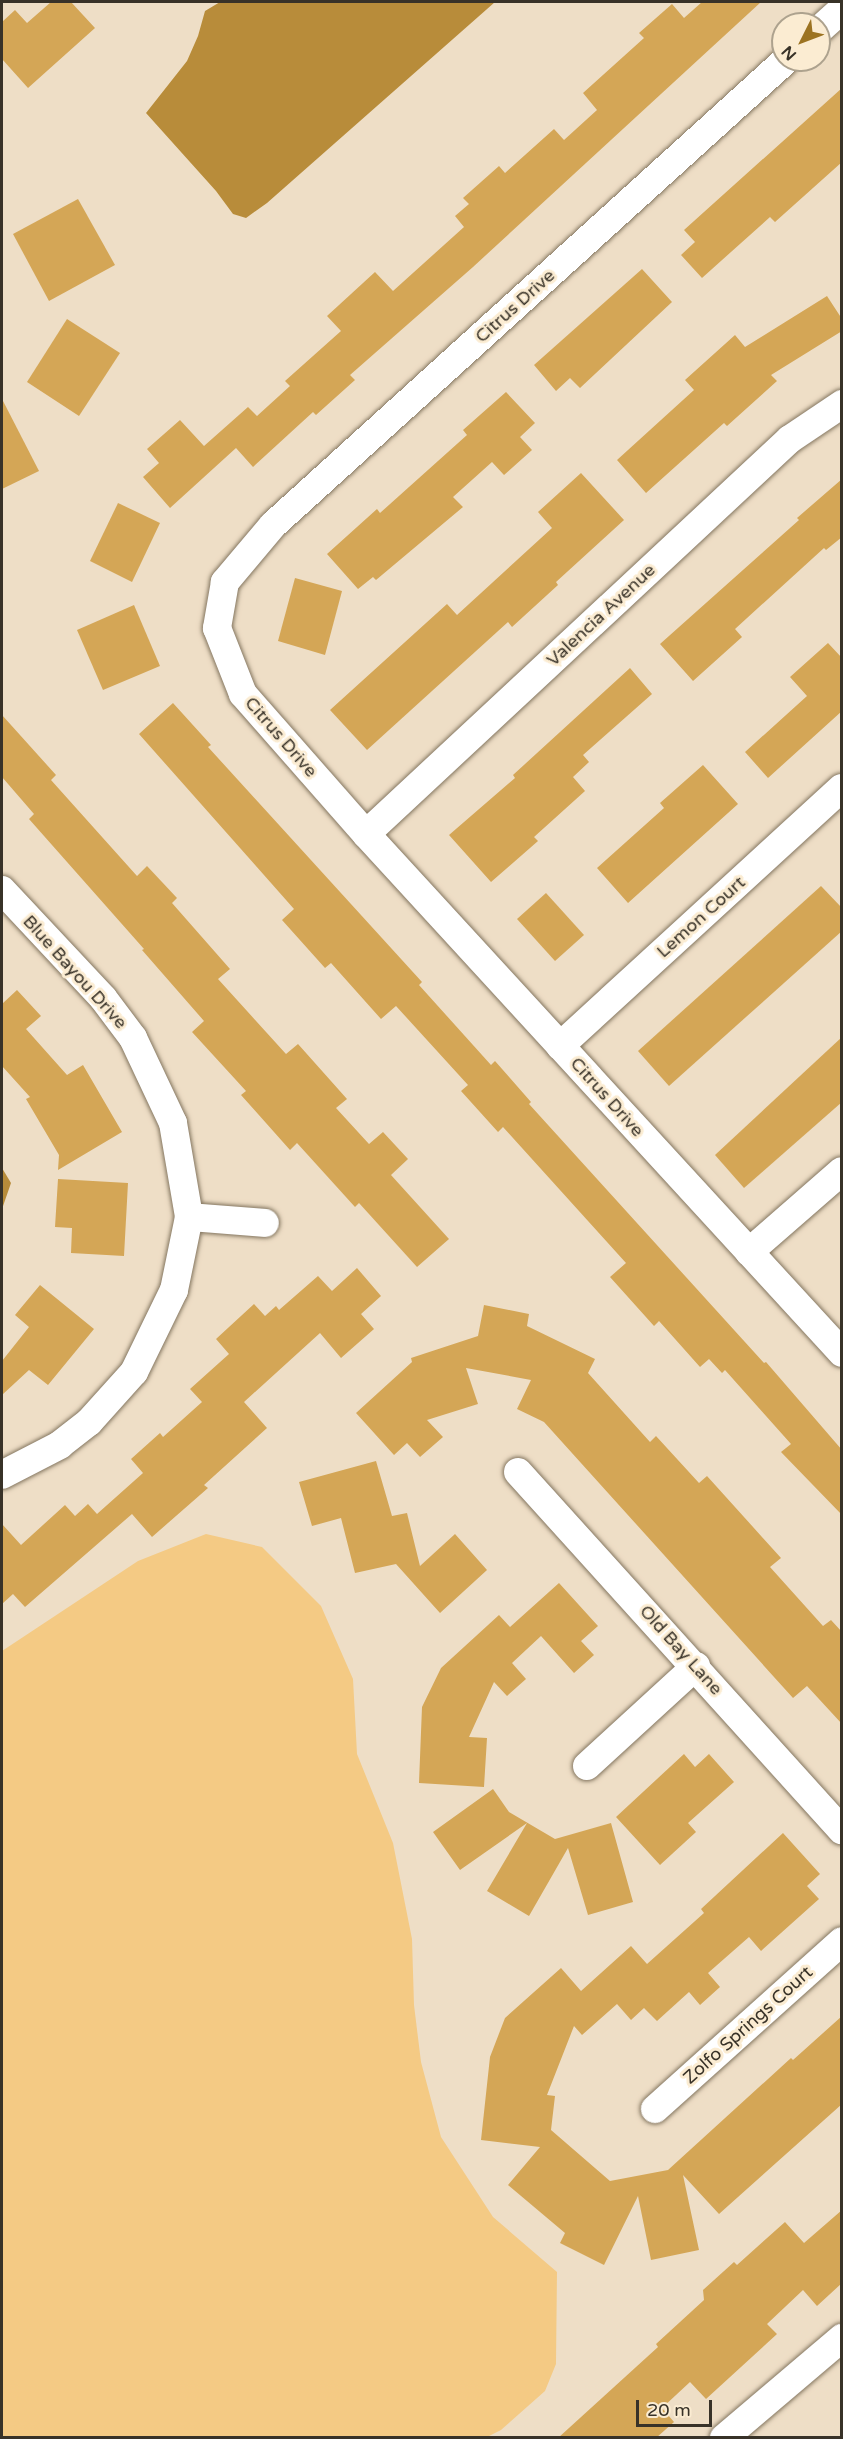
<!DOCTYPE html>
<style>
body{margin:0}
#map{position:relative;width:843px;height:2439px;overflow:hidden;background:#eedec6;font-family:"Varela Round",sans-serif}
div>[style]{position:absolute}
.green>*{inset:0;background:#f4ca84}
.water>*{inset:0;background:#b88c3a}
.building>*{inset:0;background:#d4a656}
.roads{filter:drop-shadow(0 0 2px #847660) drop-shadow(0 0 2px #847660)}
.street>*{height:28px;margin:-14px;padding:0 14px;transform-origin:14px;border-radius:14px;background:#fff}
span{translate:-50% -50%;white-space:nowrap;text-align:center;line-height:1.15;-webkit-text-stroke:6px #fbecd2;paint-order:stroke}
.street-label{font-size:18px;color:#383228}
.frame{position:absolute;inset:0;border:3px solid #383228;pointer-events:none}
.north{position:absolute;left:771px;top:12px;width:60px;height:60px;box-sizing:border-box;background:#fbecd2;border:2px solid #ada28e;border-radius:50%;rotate:228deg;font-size:16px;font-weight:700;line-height:24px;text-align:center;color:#383228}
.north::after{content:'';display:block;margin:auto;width:21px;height:27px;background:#9c7321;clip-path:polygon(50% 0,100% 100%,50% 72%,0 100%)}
.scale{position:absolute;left:636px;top:2400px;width:76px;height:27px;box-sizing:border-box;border:3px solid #383228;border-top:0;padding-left:8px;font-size:18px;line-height:21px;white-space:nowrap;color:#383228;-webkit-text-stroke:4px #fbecd2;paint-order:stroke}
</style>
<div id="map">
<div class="green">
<i style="clip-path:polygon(206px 1534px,262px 1547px,321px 1606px,353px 1679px,357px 1754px,393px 1843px,412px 1939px,414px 2005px,421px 2062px,441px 2137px,493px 2217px,557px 2272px,556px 2364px,545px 2391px,501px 2430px,487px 2437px,2px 2437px,2px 1651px,138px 1561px)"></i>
</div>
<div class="water">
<i style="clip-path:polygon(220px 2px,495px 2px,267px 203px,246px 218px,233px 214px,216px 191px,146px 113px,187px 61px,198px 36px,205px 11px)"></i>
<i style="clip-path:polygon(2px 1168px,11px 1183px,2px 1209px)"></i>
</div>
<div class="building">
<i style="clip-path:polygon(51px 2px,71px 2px,95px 28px,28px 88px,2px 59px,2px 22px,15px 10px,27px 23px)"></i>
<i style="clip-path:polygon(702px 2px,761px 2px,473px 267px,350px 375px,355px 380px,316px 415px,313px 412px,253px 467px,236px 448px,170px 508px,143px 477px,159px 463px,147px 449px,180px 420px,204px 446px,248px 407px,257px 416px,290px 386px,285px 381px,341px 331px,327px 316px,375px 272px,393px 291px,464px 227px,455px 216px,469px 204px,463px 198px,499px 166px,505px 173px,554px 129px,564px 140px,597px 110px,583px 93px,644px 38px,639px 33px,672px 4px,684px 18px)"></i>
<i style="clip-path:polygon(842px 88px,842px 162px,775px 222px,770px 217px,702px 278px,681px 255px,695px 242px,684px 230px)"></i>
<i style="clip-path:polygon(78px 199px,115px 265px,49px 301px,13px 234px)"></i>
<i style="clip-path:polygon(642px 269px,672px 302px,580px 388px,570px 378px,556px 391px,534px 365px)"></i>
<i style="clip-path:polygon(827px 296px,842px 319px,842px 331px,771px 375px,777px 381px,727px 426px,724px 423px,646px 493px,617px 460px,694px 390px,685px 380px,735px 335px,745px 347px)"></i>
<i style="clip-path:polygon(67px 319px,120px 353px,79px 416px,27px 382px)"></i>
<i style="clip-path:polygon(506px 392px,535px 423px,520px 437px,532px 450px,504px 475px,492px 462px,453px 497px,463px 507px,376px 580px,373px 577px,358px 589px,327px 554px,377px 509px,380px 513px,467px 435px,463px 430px)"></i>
<i style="clip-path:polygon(2px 399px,39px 471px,2px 489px)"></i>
<i style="clip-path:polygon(581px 473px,624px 520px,556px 582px,558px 585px,512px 627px,508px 622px,367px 750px,330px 710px,447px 604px,457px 615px,552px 528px,538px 512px)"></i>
<i style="clip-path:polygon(842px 479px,842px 537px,826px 550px,824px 548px,735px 629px,742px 637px,693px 681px,660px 644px,799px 520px,797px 518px)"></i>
<i style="clip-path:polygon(118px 503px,160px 523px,132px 582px,90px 561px)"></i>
<i style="clip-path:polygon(295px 578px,342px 591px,325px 655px,278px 641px)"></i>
<i style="clip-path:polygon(134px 605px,160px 666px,103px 690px,77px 630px)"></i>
<i style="clip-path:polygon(828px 643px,842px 658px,842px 711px,768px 778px,745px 752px,807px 696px,790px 677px)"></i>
<i style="clip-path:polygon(630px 668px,652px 694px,583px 755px,589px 762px,573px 777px,585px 791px,534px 837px,538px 841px,491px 882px,449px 835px,515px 778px,513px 775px)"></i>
<i style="clip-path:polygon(173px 703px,211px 745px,208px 747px,422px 982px,419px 985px,491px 1065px,495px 1061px,531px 1102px,529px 1104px,764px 1363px,766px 1362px,842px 1450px,842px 1515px,781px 1452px,791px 1444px,725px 1370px,722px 1373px,709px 1359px,700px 1367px,659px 1321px,654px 1326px,610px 1277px,626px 1263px,503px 1127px,498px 1132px,461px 1091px,468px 1085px,396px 1006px,381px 1019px,331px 963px,325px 968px,282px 920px,294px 909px,139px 734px)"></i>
<i style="clip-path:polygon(2px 715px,56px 775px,51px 780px,137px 876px,147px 866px,177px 898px,172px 903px,230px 969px,218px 979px,286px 1054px,298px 1044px,347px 1099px,336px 1108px,369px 1144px,383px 1132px,408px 1159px,391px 1175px,449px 1239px,417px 1267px,359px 1203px,355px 1207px,297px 1143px,290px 1150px,241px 1095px,246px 1091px,192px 1032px,204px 1021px,142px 950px,144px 949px,29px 819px,34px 814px,2px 777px)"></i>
<i style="clip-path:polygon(703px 765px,738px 804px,628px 903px,597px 868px,664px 808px,660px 803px)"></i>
<i style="clip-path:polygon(821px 886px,842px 908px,842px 931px,669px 1086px,638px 1051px)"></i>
<i style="clip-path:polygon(546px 893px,584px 935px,555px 961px,517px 919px)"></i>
<i style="clip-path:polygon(17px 990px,41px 1016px,26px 1029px,67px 1075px,83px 1065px,122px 1132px,58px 1170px,59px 1155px,26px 1099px,30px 1097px,2px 1066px,2px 1004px)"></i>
<i style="clip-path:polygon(842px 1037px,842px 1102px,744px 1188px,715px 1155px)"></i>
<i style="clip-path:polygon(58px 1179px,128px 1183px,124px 1256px,71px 1253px,72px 1228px,55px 1227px)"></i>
<i style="clip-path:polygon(357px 1268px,381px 1296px,361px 1314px,374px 1329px,341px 1358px,320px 1333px,244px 1402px,267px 1428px,204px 1485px,208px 1488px,152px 1537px,132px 1514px,25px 1607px,13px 1594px,2px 1604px,2px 1524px,21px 1545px,65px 1505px,75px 1516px,88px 1504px,97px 1514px,143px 1473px,131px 1459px,160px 1433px,163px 1437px,202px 1402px,190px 1389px,229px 1354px,216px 1339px,254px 1304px,265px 1316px,276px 1306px,279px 1310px,318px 1276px,332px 1291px)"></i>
<i style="clip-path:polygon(40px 1285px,94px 1329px,48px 1385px,29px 1370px,2px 1395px,2px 1361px,29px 1327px,15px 1315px)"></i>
<i style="clip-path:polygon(484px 1305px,529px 1314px,527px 1326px,595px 1359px,588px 1373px,650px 1442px,656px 1436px,699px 1483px,707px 1476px,781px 1558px,770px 1567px,823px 1626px,831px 1620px,842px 1632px,842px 1724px,807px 1686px,793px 1698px,544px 1422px,517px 1409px,531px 1380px,466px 1368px,478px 1404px,427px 1420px,443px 1437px,420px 1457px,407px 1443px,394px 1455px,356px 1413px,412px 1362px,411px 1358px,478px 1336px)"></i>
<i style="clip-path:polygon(376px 1461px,392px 1516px,407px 1513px,420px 1566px,455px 1534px,487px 1570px,440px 1613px,396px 1564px,355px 1573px,341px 1518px,312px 1526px,299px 1482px)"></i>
<i style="clip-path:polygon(559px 1583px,598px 1626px,581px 1641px,594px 1655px,574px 1673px,541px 1636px,512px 1663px,526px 1679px,507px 1696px,494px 1682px,469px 1737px,487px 1738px,484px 1787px,419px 1783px,422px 1707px,441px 1668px,499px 1615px,510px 1627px)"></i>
<i style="clip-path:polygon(684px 1754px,695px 1767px,709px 1754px,734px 1782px,688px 1823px,696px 1832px,660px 1865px,616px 1817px)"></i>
<i style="clip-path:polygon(493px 1789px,509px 1812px,555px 1839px,611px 1823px,633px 1902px,588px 1915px,568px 1848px,529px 1916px,487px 1891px,527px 1823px,460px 1870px,433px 1832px)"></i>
<i style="clip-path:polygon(783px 1833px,820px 1874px,807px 1886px,819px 1899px,761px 1951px,749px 1937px,708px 1973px,720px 1987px,700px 2005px,689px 1992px,657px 2021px,644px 2008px,631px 2020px,617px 2004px,582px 2035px,574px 2026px,547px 2095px,555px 2096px,551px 2130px,610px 2181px,668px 2170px,791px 2058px,793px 2060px,842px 2016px,842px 2104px,719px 2214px,683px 2175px,699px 2250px,651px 2260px,638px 2196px,604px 2265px,560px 2243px,565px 2233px,508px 2185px,540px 2147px,481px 2140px,490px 2057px,505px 2018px,561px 1968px,581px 1991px,631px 1946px,647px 1964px,704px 1913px,701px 1909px)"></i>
<i style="clip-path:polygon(842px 2210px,842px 2283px,817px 2306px,803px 2290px,767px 2324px,777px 2334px,706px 2399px,690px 2382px,662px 2408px,674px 2422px,656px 2438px,558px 2438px,658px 2347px,656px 2344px,704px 2300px,703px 2290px,734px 2262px,737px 2265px,785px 2222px,804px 2243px)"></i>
</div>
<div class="roads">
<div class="street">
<i style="left:819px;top:30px;width:31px;rotate:-42deg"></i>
<i style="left:786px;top:60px;width:692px;rotate:137.81deg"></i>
<i style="left:273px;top:525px;width:75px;rotate:130.1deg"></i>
<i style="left:225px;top:582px;width:47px;rotate:99.9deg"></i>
<i style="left:217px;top:628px;width:71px;rotate:68.5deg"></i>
<i style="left:243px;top:694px;width:186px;rotate:48.7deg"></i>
<i style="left:366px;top:834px;width:704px;rotate:47.47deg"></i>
<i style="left:366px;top:834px;width:579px;rotate:-42.97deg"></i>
<i style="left:790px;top:439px;width:63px;rotate:-33.9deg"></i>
<i style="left:2px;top:890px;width:148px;rotate:46.9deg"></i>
<i style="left:103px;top:998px;width:50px;rotate:53.1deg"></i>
<i style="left:133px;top:1038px;width:94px;rotate:64.8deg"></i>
<i style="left:173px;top:1123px;width:95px;rotate:80.3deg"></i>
<i style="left:189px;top:1217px;width:75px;rotate:101.6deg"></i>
<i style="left:174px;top:1290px;width:91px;rotate:116deg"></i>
<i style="left:134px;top:1372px;width:67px;rotate:132deg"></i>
<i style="left:89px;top:1422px;width:37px;rotate:142deg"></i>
<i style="left:60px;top:1445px;width:65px;rotate:152.7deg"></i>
<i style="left:560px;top:1046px;width:382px;rotate:-42.5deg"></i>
<i style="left:189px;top:1217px;width:76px;rotate:4.5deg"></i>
<i style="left:749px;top:1252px;width:123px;rotate:-41.1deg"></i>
<i style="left:518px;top:1472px;width:483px;rotate:47.9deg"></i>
<i style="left:587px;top:1766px;width:148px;rotate:-42.5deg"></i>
<i style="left:655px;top:2109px;width:251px;rotate:-41.9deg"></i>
<i style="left:724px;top:2438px;width:155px;rotate:-40.3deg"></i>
</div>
</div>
<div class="street-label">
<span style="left:515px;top:306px;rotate:-42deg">Citrus Drive</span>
<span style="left:601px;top:615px;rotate:-43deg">Valencia Avenue</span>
<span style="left:281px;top:737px;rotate:49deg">Citrus Drive</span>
<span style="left:701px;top:917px;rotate:-42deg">Lemon Court</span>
<span style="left:75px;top:972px;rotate:48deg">Blue Bayou Drive</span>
<span style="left:607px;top:1097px;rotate:48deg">Citrus Drive</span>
<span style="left:681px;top:1650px;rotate:48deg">Old Bay Lane</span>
<span style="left:748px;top:2025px;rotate:-42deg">Zolfo Springs Court</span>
</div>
<div class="frame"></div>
<div class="north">N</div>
<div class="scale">20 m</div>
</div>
